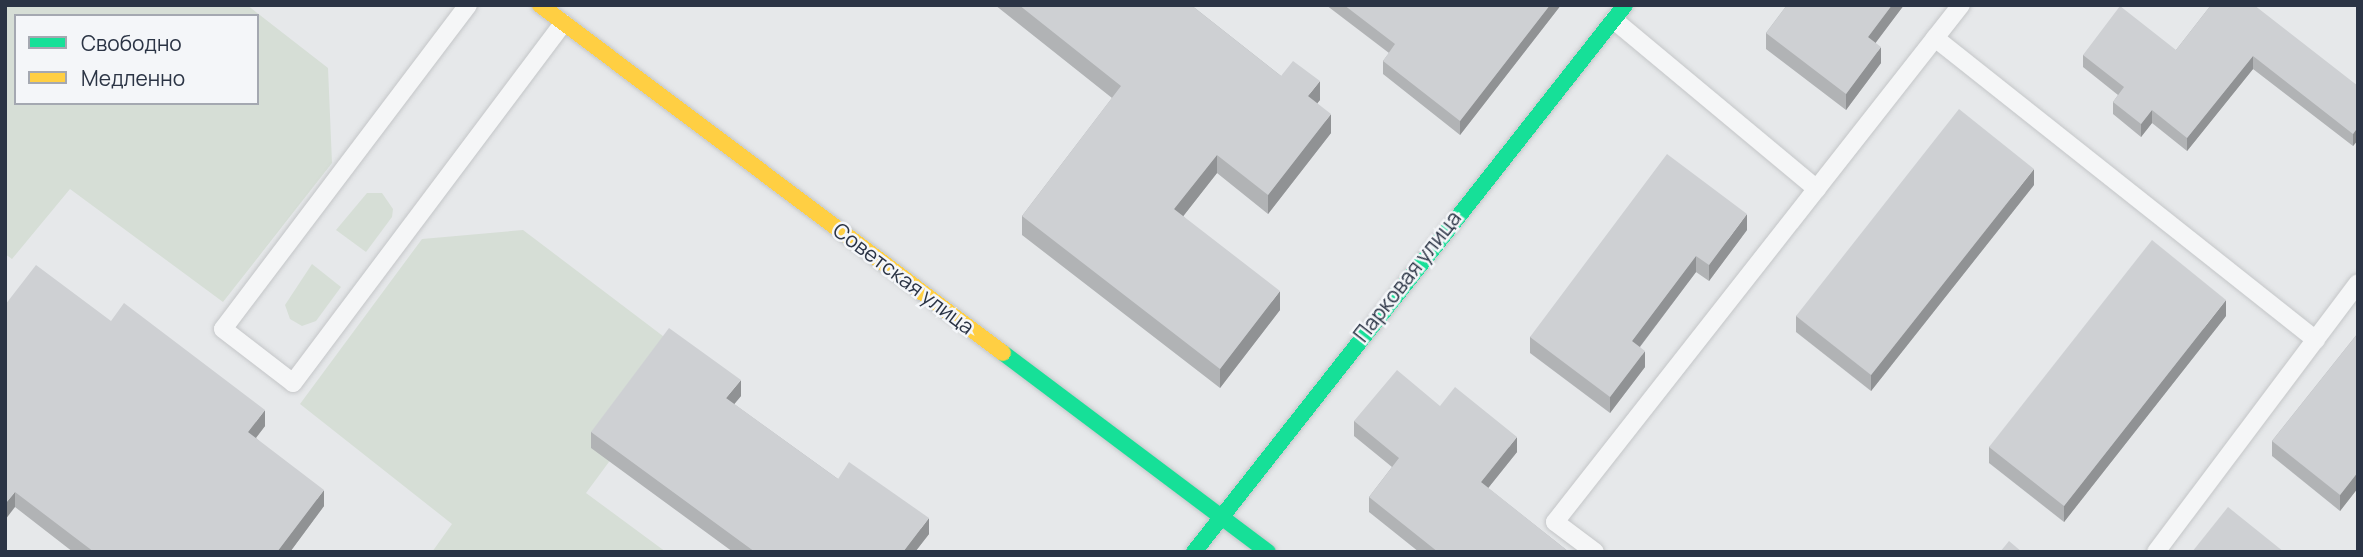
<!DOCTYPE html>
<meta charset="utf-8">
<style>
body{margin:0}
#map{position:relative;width:2363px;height:557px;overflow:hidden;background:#e6e8ea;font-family:Manrope,sans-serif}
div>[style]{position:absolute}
.green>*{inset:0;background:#d6ded6}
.roads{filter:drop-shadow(0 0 2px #c4c6c8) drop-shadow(0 0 2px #c4c6c8)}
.lane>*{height:18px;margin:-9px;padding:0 9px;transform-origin:9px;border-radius:9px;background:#f5f6f7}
.fast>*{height:16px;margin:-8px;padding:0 8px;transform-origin:8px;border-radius:8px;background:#16e098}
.slow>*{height:16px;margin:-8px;padding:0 8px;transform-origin:8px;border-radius:8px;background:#ffcf43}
.wall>*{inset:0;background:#b1b3b5}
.shaded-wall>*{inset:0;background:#909294}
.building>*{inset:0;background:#ced0d3}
span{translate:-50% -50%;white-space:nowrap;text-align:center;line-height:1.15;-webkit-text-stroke:5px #f4f6f9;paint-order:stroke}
.street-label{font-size:21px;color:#2b3445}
.frame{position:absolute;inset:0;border:7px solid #2b3445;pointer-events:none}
.legend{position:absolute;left:14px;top:14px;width:245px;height:91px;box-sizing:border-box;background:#f4f6f9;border:2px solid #a4a8b1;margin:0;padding:9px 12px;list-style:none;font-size:21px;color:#2b3445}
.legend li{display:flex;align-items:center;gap:14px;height:35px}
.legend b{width:35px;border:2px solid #a4a8b1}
</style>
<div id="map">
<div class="green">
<i style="clip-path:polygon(evenodd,5px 5px,247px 5px,328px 68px,332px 163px,223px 302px,70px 189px,12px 259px,5px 254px,5px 5px,16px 16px,257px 16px,257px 103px,16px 103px,16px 16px)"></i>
<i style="clip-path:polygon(367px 193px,382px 193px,393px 209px,392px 217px,366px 252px,336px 230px)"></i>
<i style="clip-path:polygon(523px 230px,688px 355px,586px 493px,666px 552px,432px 552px,452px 524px,300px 404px,422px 239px)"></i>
<i style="clip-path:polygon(312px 264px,341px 287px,316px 321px,302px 326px,290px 319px,285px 305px)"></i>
</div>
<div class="roads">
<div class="lane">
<i style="left:468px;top:5px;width:406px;rotate:127.1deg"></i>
<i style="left:223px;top:329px;width:88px;rotate:37.6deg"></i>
<i style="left:293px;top:383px;width:450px;rotate:-53.1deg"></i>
<i style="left:1614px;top:20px;width:264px;rotate:39.8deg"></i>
<i style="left:1935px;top:38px;width:486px;rotate:38.4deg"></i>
<i style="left:1595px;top:552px;width:50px;rotate:-143.1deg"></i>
<i style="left:1555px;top:522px;width:657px;rotate:-51.86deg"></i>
<i style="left:2156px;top:552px;width:336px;rotate:-53.1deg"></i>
</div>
<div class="fast">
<i style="left:1003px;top:353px;width:331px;rotate:36.9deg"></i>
<i style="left:1194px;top:552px;width:696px;rotate:-51.76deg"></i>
</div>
<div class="slow">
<i style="left:540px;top:5px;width:579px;rotate:36.93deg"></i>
</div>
</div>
<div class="wall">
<i style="clip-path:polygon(995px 5px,1191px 5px,1281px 76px,1320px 100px,1317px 103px,1331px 133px,1268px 214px,1217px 173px,1183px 216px,1280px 310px,1220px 388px,1022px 235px,1022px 216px,1112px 98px)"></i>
<i style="clip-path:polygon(1326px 5px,1561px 5px,1460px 135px,1383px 74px,1383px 61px,1389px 53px)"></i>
<i style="clip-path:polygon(1787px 5px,1904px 5px,1875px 43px,1881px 63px,1846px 110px,1766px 49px,1766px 33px)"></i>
<i style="clip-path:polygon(2211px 5px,2358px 86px,2358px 140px,2353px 146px,2253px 69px,2187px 151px,2152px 123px,2141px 137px,2113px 114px,2113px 102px,2118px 95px,2083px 67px,2083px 55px,2176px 50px)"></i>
<i style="clip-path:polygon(2034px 185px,1871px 391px,1796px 332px,1796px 316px)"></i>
<i style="clip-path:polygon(1747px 230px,1709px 281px,1696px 272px,1640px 347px,1645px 367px,1610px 413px,1530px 353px,1530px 337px)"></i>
<i style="clip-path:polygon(5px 305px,265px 426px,256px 438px,324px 506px,290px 552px,73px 552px,15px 507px)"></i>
<i style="clip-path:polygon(2226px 316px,2064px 522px,1989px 463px,1989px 447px)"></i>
<i style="clip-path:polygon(2358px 333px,2358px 488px,2340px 511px,2272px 456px,2272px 441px)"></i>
<i style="clip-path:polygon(741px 396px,734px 404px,838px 479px,929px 534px,915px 552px,733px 552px,591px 448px,591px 432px)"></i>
<i style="clip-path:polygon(1440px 406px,1517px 452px,1488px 488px,1569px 552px,1419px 552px,1369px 512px,1369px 497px,1392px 467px,1354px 436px,1354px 421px)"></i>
</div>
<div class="shaded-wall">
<i style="clip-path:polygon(1550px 5px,1561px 5px,1460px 135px,1460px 121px)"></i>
<i style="clip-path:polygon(1892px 5px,1904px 5px,1868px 53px,1868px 37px)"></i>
<i style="clip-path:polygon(1881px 47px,1881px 63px,1846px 110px,1846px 94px)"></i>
<i style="clip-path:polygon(2253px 56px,2253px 69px,2187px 151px,2187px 138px)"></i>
<i style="clip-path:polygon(1320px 81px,1320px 100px,1308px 115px,1308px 96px)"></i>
<i style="clip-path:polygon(2152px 110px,2152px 123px,2141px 137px,2141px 124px)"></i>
<i style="clip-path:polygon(1331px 114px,1331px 133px,1268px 214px,1268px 195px)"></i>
<i style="clip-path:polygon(2358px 127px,2358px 140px,2353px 146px,2353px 134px)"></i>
<i style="clip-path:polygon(1217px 155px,1217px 173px,1174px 228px,1174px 209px)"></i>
<i style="clip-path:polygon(2034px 169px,2034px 185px,1871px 391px,1871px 375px)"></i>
<i style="clip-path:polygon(1747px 214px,1747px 230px,1709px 281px,1709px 265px)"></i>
<i style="clip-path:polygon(1696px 256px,1696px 272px,1632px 357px,1632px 341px)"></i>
<i style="clip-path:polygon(1280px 291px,1280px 310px,1220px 388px,1220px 369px)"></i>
<i style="clip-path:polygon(2226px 300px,2226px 316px,2064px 522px,2064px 506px)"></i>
<i style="clip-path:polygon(1645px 351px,1645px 367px,1610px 413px,1610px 397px)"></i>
<i style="clip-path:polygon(741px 380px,741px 396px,726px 414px,726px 398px)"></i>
<i style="clip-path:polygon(265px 410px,265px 426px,248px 448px,248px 432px)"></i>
<i style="clip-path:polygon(1517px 437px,1517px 452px,1481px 497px,1481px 482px)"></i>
<i style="clip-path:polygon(2358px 472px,2358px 488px,2340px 511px,2340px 495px)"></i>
<i style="clip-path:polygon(324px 490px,324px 506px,290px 552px,277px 552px)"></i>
<i style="clip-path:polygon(15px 492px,15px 507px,5px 520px,5px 504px)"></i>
<i style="clip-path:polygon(929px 518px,929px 534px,915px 552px,903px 552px)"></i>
</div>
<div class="building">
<i style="clip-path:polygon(1019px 5px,1191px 5px,1281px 76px,1293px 61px,1320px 81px,1308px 96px,1331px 114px,1268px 195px,1217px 155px,1174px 209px,1280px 291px,1220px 369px,1022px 216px,1121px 86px)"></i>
<i style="clip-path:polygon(1344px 5px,1550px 5px,1460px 121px,1383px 61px,1395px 44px)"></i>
<i style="clip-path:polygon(1787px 5px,1892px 5px,1868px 37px,1881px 47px,1846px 94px,1766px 33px)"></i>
<i style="clip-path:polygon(2211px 5px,2254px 5px,2358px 86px,2358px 127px,2353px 134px,2253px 56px,2187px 138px,2152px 110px,2141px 124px,2113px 102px,2124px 87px,2083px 55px,2120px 6px,2176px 50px)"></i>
<i style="clip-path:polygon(1959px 109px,2034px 169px,1871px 375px,1796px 316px)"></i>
<i style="clip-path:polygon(1667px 154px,1747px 214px,1709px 265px,1696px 256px,1632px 341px,1645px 351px,1610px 397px,1530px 337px)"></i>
<i style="clip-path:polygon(2152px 240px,2226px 300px,2064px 506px,1989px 447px)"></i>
<i style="clip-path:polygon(36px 265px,111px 321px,124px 303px,265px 410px,248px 432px,324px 490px,277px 552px,94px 552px,15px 492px,5px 504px,5px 305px)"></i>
<i style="clip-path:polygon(669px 328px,741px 380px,726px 398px,838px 479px,849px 462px,929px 518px,903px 552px,755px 552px,591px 432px)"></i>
<i style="clip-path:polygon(2358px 333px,2358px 472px,2340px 495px,2272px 441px)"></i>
<i style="clip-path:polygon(1397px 370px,1440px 406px,1455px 387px,1517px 437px,1481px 482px,1569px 552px,1438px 552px,1369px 497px,1399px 458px,1354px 421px)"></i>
<i style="clip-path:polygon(2228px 507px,2284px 552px,2192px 552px)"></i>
<i style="clip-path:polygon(2009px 541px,2022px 552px,2000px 552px)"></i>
</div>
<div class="street-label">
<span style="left:1407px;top:276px;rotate:-52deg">Парковая улица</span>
<span style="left:904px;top:278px;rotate:37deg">Советская улица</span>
</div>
<div class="frame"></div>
<ul class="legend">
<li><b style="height:9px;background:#16e098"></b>Свободно</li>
<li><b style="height:9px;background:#ffcf43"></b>Медленно</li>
</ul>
</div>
